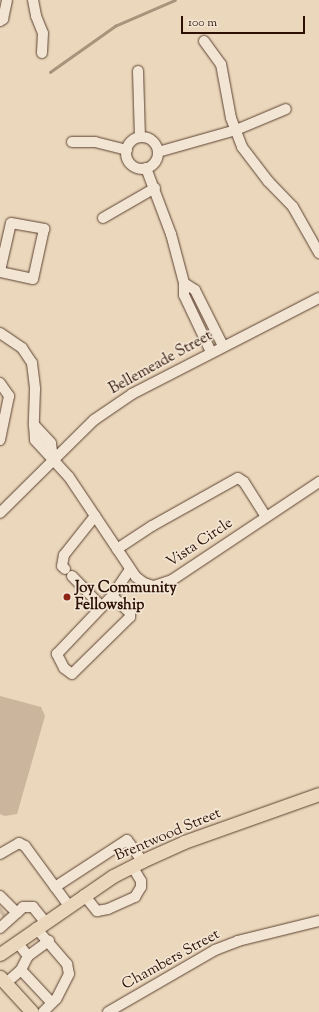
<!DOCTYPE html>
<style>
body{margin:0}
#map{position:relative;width:319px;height:1012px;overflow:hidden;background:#ebd7bb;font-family:"Sorts Mill Goudy",serif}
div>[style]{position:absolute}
.green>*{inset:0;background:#cbb59c}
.stream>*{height:2.5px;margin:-1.25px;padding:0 1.25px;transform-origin:1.25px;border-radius:1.25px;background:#aa937d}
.minor-tunnel>*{height:10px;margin-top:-5px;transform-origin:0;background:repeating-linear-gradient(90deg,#ceb9a0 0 10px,transparent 0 15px)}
.roads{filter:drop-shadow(0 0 1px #5c4232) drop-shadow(0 0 1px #5c4232)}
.minor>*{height:10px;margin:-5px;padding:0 5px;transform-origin:5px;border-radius:5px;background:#f2e5d3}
.minor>.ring{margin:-5px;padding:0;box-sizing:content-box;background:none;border:10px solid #f2e5d3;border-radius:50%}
.major>*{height:13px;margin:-6.5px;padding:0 6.5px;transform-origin:6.5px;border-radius:6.5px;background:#ebd7bb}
.dots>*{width:11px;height:11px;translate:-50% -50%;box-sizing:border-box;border:2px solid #f2e5d3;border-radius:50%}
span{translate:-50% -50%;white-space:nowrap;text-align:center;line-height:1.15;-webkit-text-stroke:3.5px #f2e5d3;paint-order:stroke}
.street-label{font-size:15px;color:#2c1004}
.poi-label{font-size:15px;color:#2c1004;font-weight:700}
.left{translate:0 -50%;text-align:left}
.scale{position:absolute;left:181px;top:16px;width:124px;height:18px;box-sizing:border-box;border:2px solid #2c1004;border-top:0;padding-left:5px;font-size:12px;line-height:14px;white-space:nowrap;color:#2c1004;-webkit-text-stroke:3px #f2e5d3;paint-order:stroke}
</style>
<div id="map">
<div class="green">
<i style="clip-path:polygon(0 696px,41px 707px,45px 716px,17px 814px,5px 816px,0 814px)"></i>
</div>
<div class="stream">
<i style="left:50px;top:72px;width:80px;rotate:-35.3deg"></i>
<i style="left:115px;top:26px;width:65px;rotate:-23.4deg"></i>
</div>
<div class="minor-tunnel">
<i style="left:0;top:913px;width:4px;rotate:-34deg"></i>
</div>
<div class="roads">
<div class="minor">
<i style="left:33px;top:0;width:16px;rotate:79deg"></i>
<i style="left:36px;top:16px;width:18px;rotate:68deg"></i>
<i style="left:43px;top:33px;width:20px;rotate:93deg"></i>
<i style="left:0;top:21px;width:4px;rotate:-34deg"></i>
<i style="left:3px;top:19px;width:19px;rotate:-78deg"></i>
<i style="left:204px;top:41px;width:29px;rotate:54deg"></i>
<i style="left:221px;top:64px;width:55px;rotate:79.5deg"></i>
<i style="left:231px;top:118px;width:31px;rotate:69deg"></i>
<i style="left:242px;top:147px;width:43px;rotate:52.6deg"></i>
<i style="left:268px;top:181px;width:36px;rotate:46deg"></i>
<i style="left:293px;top:207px;width:53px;rotate:60.5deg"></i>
<i style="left:138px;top:71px;width:66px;rotate:88.3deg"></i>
<i class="ring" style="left:126px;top:137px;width:22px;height:22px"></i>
<i style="left:72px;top:142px;width:23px"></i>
<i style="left:95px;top:142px;width:33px;rotate:14deg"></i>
<i style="left:158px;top:152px;width:81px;rotate:-15.8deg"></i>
<i style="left:236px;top:130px;width:54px;rotate:-22.8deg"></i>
<i style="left:146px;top:168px;width:71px;rotate:69.3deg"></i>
<i style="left:171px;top:234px;width:51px;rotate:75.1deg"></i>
<i style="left:184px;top:283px;width:12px;rotate:90deg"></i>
<i style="left:184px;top:295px;width:63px;rotate:64.7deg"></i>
<i style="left:103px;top:218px;width:60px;rotate:-30deg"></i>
<i style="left:0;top:271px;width:49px;rotate:-77.1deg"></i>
<i style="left:11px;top:223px;width:34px;rotate:10deg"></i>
<i style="left:44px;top:229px;width:51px;rotate:102.4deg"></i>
<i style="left:33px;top:279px;width:34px;rotate:-168deg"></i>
<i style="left:184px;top:283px;width:13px;rotate:32deg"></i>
<i style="left:195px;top:290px;width:63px;rotate:63.4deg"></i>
<i style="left:0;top:333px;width:27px;rotate:34deg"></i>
<i style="left:22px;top:348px;width:18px;rotate:56deg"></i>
<i style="left:32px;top:363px;width:26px;rotate:83deg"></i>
<i style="left:35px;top:389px;width:36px;rotate:92deg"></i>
<i style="left:0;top:383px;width:16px;rotate:55deg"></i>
<i style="left:9px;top:396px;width:45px;rotate:101.6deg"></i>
<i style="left:53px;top:458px;width:15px;rotate:-98deg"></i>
<i style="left:51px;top:443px;width:25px;rotate:-133deg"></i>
<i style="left:34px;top:425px;width:15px;rotate:86deg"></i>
<i style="left:35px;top:440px;width:50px;rotate:47.4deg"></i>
<i style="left:69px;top:477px;width:120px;rotate:56.2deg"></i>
<i style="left:136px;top:577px;width:10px;rotate:37deg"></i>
<i style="left:144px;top:583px;width:10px;rotate:17deg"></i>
<i style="left:154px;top:586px;width:19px;rotate:-18deg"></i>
<i style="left:172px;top:580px;width:177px;rotate:-33.7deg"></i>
<i style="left:0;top:513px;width:132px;rotate:-44.7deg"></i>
<i style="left:94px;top:420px;width:46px;rotate:-34.4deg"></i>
<i style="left:132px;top:394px;width:210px;rotate:-27.2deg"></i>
<i style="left:117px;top:549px;width:42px;rotate:-33.3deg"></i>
<i style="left:152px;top:526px;width:98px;rotate:-29.2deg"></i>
<i style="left:238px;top:478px;width:7px;rotate:34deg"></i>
<i style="left:244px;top:482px;width:41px;rotate:57.8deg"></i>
<i style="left:65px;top:569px;width:4px;rotate:-135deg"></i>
<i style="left:62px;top:566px;width:11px;rotate:-80deg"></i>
<i style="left:64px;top:555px;width:50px;rotate:-51.5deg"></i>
<i style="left:72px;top:576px;width:43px;rotate:45.9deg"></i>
<i style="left:112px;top:596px;width:25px;rotate:43deg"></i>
<i style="left:130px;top:613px;width:4px;rotate:90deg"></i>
<i style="left:130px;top:617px;width:81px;rotate:135.5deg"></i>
<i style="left:72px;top:674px;width:10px;rotate:-143deg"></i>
<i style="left:64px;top:668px;width:16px;rotate:-117deg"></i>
<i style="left:57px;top:654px;width:80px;rotate:-46.5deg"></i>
<i style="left:112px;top:596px;width:32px;rotate:-56deg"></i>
<i style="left:0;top:854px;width:22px;rotate:-30deg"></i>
<i style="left:19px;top:843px;width:7px;rotate:27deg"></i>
<i style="left:25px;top:846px;width:74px;rotate:53.7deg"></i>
<i style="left:55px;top:887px;width:86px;rotate:-33.1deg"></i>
<i style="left:127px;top:840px;width:26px;rotate:54deg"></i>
<i style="left:84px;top:895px;width:21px;rotate:51deg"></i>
<i style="left:97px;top:911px;width:11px;rotate:-10deg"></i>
<i style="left:108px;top:909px;width:30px;rotate:-24deg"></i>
<i style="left:135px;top:897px;width:12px;rotate:-59deg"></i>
<i style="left:141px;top:887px;width:6px;rotate:-90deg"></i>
<i style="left:141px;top:881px;width:17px;rotate:-121deg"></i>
<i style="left:0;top:896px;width:24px;rotate:45deg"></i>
<i style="left:0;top:928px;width:31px;rotate:-42deg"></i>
<i style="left:23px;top:907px;width:10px"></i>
<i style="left:33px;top:907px;width:19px;rotate:51deg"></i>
<i style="left:36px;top:928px;width:48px;rotate:49.3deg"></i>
<i style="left:67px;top:964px;width:10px;rotate:79deg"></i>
<i style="left:69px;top:974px;width:28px;rotate:117deg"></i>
<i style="left:56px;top:999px;width:18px;rotate:135deg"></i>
<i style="left:17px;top:942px;width:18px;rotate:52deg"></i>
<i style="left:28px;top:956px;width:16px;rotate:117deg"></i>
<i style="left:28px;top:956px;width:26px;rotate:-36deg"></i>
<i style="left:6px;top:983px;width:20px;rotate:-41deg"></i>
<i style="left:21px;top:970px;width:45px;rotate:46.8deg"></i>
<i style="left:108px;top:1012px;width:124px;rotate:-30.1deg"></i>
<i style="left:215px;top:950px;width:25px;rotate:-21deg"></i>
<i style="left:238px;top:941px;width:83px;rotate:-13.9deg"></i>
</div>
<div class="major">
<i style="left:0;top:954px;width:137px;rotate:-34.6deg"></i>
<i style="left:113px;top:876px;width:33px;rotate:-27deg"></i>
<i style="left:142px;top:861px;width:46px;rotate:-24.3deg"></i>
<i style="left:184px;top:842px;width:143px;rotate:-19.6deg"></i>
<i style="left:0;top:977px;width:47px;rotate:47.6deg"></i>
</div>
</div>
<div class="dots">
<i style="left:67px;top:597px;background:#8f2418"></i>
</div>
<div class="street-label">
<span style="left:161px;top:363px;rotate:-29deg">Bellemeade Street</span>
<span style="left:200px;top:543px;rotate:-34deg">Vista Circle</span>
<span style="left:168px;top:835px;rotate:-23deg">Brentwood Street</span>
<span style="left:171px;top:960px;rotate:-29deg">Chambers Street</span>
</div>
<div class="poi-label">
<span class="left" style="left:75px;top:597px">Joy Community<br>Fellowship</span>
</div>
<div class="scale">100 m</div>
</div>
